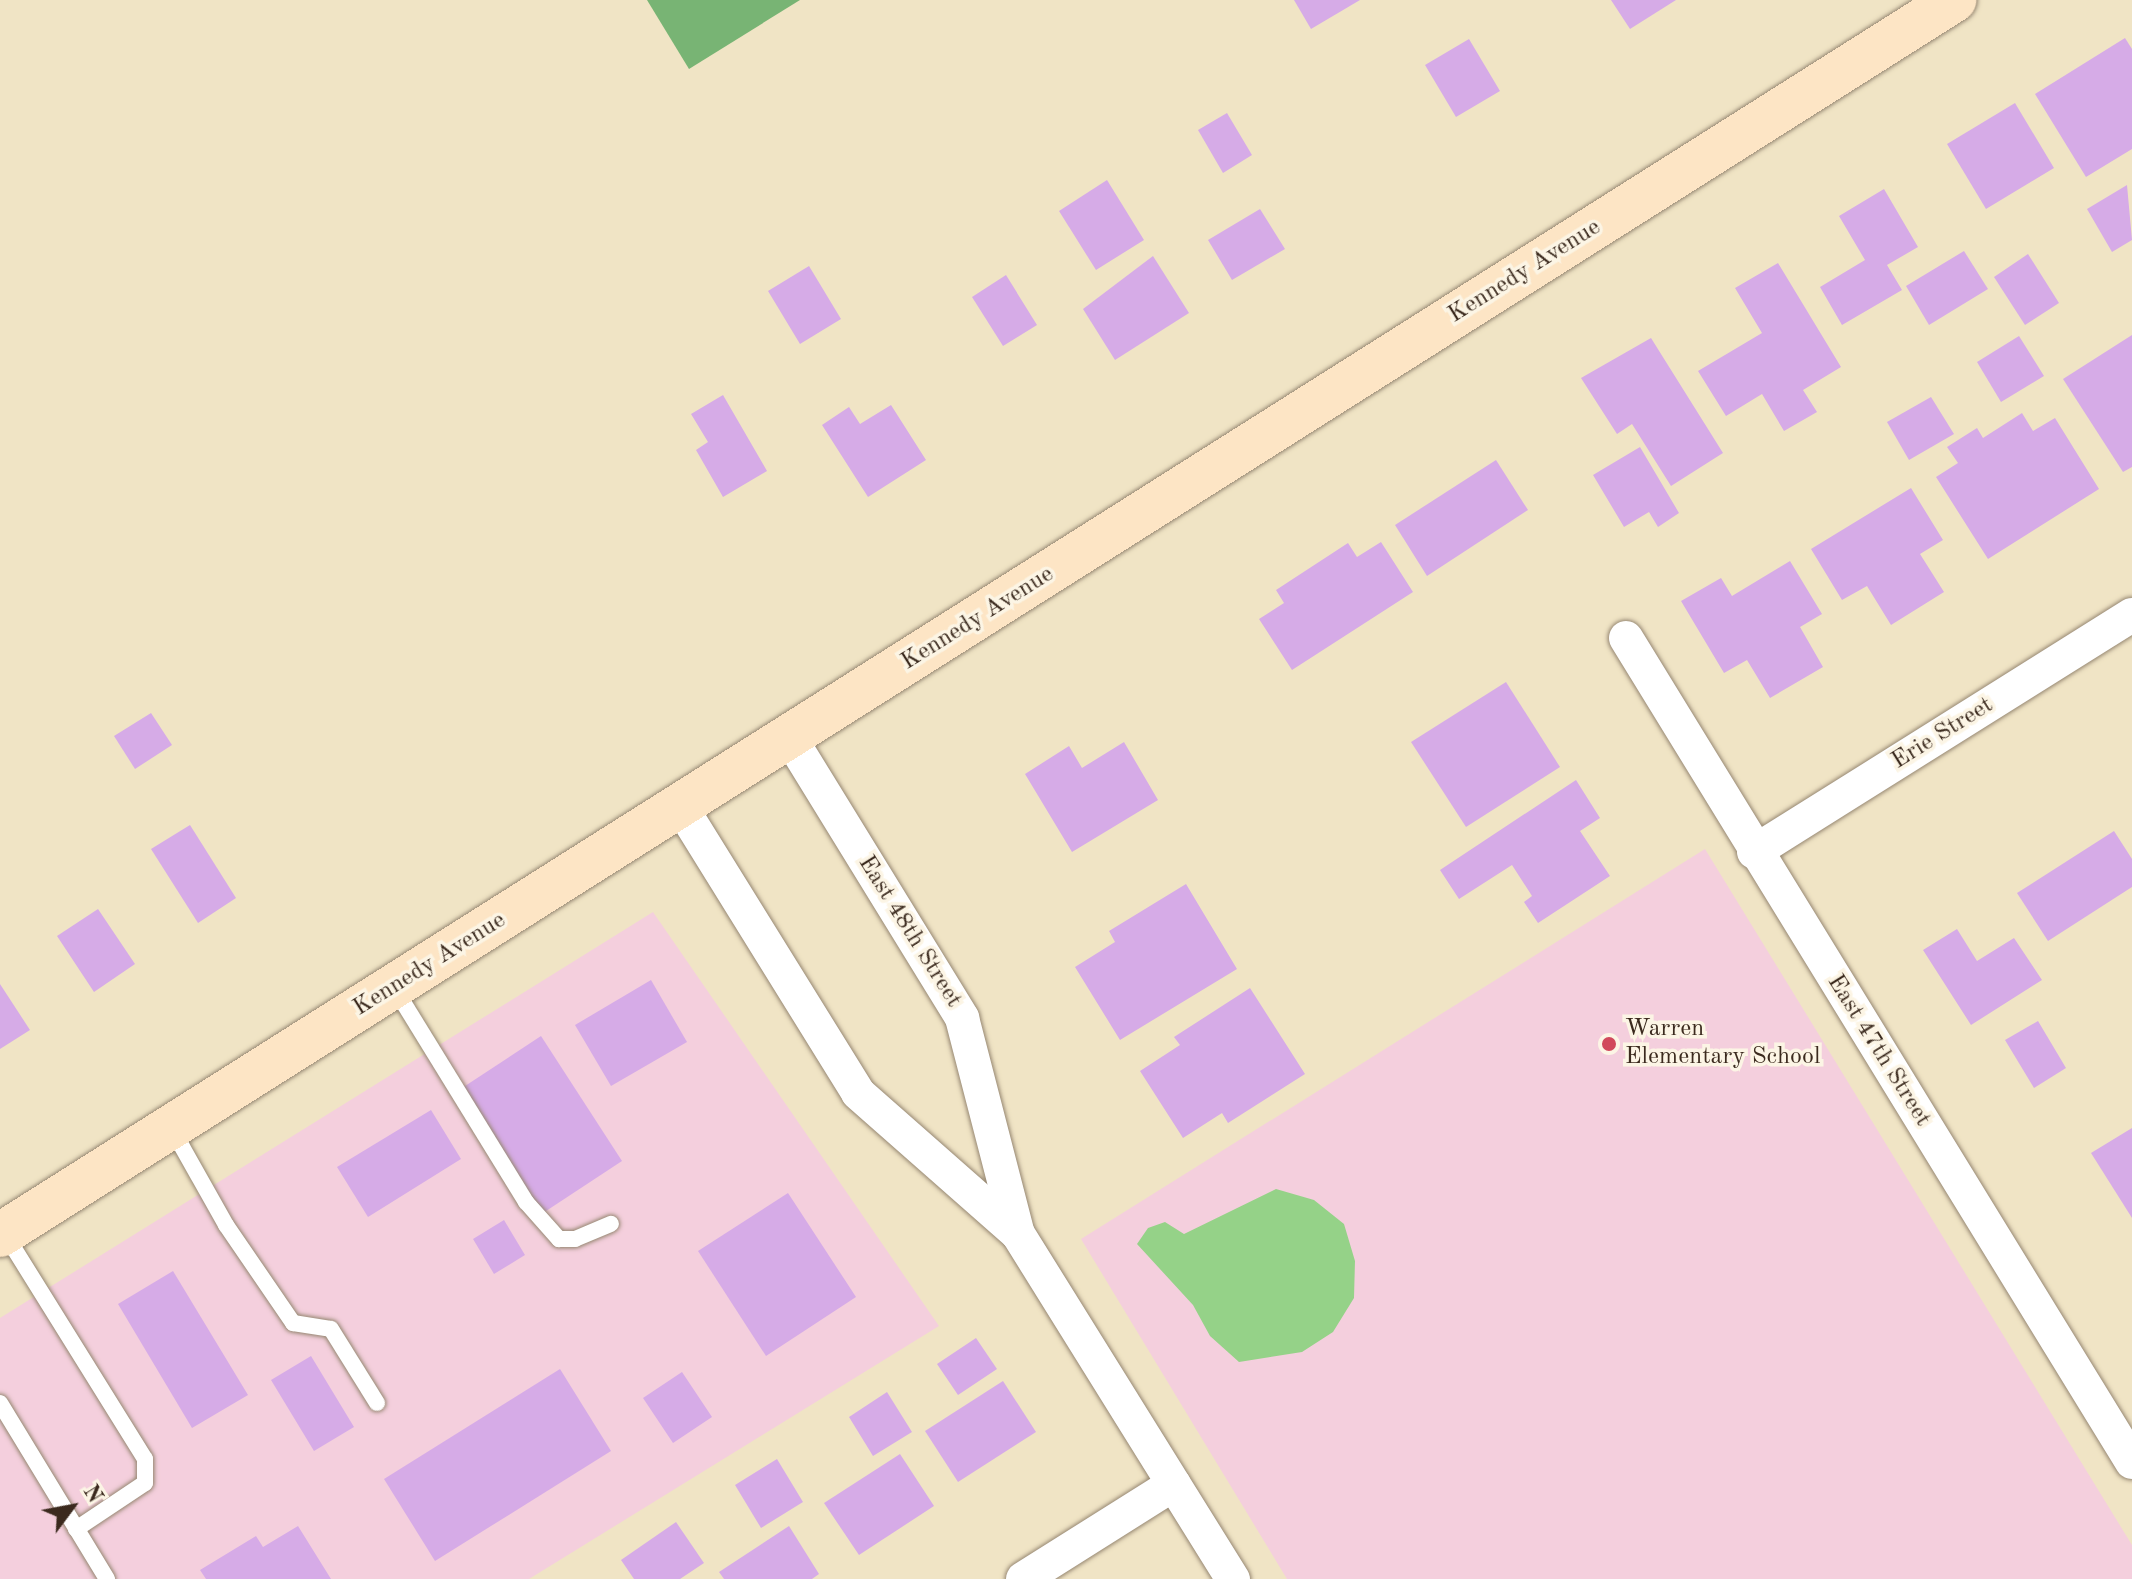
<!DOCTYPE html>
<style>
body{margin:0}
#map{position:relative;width:2132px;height:1579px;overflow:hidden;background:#f0e4c5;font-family:"Old Standard TT",serif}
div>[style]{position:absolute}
.built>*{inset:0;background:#f4cfdd}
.green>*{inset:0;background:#95d288}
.forest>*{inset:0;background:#78b474}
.building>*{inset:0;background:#d6abe7}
.roads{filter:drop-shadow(0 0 2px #968772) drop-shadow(0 0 2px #968772)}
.lane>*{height:16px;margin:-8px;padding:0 8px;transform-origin:8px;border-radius:8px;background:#fff}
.street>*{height:34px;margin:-17px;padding:0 17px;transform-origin:17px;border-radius:17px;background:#fff}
.secondary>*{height:44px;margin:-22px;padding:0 22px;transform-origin:22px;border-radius:22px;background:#fde5c5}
.dots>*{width:22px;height:22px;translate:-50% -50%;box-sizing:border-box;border:4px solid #fcf5e5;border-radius:50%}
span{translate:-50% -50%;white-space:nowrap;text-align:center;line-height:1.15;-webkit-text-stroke:7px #fcf5e5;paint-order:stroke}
.street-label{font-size:24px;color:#3b2a1e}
.poi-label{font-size:24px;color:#3b2a1e}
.left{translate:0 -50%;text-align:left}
.north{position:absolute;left:32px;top:1467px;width:80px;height:80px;-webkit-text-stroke:6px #fcf5e5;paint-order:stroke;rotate:58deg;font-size:22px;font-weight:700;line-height:32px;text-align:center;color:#3b2a1e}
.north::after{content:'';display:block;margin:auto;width:28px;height:36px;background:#3b2a1e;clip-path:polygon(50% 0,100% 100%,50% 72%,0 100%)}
</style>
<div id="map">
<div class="built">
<i style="clip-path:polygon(1705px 849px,2132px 1545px,2132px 1579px,1287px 1579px,1081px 1239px)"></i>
<i style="clip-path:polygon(653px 912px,939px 1326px,529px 1579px,0 1579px,0 1318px)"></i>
</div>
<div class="green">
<i style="clip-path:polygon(1276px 1189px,1314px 1200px,1344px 1224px,1355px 1261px,1354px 1298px,1333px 1332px,1302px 1352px,1239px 1362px,1210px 1336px,1193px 1305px,1137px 1244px,1148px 1228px,1165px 1222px,1184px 1234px)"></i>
</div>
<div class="forest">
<i style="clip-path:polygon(647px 0,800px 0,689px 69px)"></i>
</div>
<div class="building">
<i style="clip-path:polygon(1294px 0,1360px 0,1311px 29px)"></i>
<i style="clip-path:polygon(1611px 0,1676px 0,1630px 29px)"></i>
<i style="clip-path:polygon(2125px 38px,2132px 49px,2132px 149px,2086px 177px,2035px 94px)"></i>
<i style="clip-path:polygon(1469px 39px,1500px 91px,1456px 117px,1425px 65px)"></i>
<i style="clip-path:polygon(2015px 103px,2054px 168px,1986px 209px,1947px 144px)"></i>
<i style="clip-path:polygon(1227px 113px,1252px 155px,1223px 173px,1198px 130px)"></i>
<i style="clip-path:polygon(1107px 180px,1144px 240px,1096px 270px,1059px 211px)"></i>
<i style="clip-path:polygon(2127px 185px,2132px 240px,2112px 252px,2087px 209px)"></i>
<i style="clip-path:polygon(1884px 189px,1918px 247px,1887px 265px,1902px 290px,1842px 325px,1820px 287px,1865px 260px,1839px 216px)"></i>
<i style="clip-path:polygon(1260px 209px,1285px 249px,1232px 280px,1208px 240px)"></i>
<i style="clip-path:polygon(1964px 251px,1988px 289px,1929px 325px,1906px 286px)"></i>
<i style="clip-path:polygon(2028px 254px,2059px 303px,2025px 325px,1994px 277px)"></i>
<i style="clip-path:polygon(1153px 256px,1189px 313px,1115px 360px,1083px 309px)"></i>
<i style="clip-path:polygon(1778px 263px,1841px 367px,1803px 390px,1817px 412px,1784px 431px,1762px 394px,1726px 416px,1698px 371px,1762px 333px,1735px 288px)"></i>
<i style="clip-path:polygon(809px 266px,841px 319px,800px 344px,768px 291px)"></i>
<i style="clip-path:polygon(1006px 275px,1037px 325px,1003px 346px,972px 297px)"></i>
<i style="clip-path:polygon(2132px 335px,2132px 467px,2123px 472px,2063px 379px)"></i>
<i style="clip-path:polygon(2019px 336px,2044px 376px,2001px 402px,1977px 362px)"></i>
<i style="clip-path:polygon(1651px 338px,1723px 453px,1671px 486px,1632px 424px,1617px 434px,1581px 378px)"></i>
<i style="clip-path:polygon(723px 395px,767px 471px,723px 497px,696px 450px,708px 442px,691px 414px)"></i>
<i style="clip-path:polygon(1931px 397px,1954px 434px,1909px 460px,1887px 422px)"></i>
<i style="clip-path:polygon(891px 405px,926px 460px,868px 497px,822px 425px,849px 407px,860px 424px)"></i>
<i style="clip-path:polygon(2022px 413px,2033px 431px,2055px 418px,2099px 489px,1988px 559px,1936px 477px,1958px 463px,1947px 447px,1977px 428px,1983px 438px)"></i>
<i style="clip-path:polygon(1640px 447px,1679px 513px,1658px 527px,1649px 512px,1624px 527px,1593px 475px)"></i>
<i style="clip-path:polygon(1496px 460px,1528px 510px,1427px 576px,1395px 525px)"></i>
<i style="clip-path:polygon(1911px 488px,1943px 540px,1920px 554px,1944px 592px,1891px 625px,1867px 586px,1842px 600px,1811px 549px)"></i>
<i style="clip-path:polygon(1381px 542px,1413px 592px,1292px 670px,1259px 619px,1284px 603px,1276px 590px,1348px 543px,1357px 557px)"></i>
<i style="clip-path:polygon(1790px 561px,1822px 614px,1800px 627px,1823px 667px,1770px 698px,1747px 660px,1724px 673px,1681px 601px,1721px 578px,1732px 596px)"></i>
<i style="clip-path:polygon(1506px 682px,1560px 767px,1466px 827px,1411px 742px)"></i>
<i style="clip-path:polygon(151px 713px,172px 745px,135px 769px,114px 736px)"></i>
<i style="clip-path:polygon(1124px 742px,1158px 800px,1072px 852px,1025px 774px,1069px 746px,1082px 768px)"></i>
<i style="clip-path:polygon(1576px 780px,1600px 818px,1580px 831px,1610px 876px,1538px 923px,1524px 902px,1532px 896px,1512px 865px,1459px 899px,1440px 870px)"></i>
<i style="clip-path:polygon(190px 825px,236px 898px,198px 923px,151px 849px)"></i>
<i style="clip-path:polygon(2114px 831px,2132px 859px,2132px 887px,2048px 941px,2017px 893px)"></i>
<i style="clip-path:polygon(1186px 884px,1237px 969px,1120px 1040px,1075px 967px,1115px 942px,1109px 931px)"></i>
<i style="clip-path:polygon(98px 909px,135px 964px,94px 992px,57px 936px)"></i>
<i style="clip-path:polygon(1957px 929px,1977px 961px,2014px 938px,2042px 980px,1971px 1025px,1923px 950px)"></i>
<i style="clip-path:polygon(651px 980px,687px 1042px,611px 1086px,575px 1025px)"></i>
<i style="clip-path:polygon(0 984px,30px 1030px,0 1049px)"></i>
<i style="clip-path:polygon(1250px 988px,1305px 1074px,1228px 1123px,1222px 1113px,1183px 1138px,1140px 1071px,1180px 1045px,1174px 1037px)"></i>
<i style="clip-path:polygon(2038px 1021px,2066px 1068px,2034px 1088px,2005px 1040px)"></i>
<i style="clip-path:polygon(541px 1036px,622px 1161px,543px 1213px,462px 1088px)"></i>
<i style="clip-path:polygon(431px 1110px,461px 1159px,368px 1217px,337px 1167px)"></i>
<i style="clip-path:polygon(2132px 1128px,2132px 1218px,2091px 1153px)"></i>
<i style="clip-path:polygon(788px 1193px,856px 1297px,766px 1356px,698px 1251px)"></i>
<i style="clip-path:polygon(504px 1220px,525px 1255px,494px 1274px,473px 1239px)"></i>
<i style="clip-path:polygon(173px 1271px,248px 1395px,192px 1428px,118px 1304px)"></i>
<i style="clip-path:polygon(976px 1338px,997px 1369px,958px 1395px,937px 1364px)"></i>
<i style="clip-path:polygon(311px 1356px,354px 1427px,314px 1451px,271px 1380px)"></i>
<i style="clip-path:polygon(560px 1369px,611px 1451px,435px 1561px,384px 1479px)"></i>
<i style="clip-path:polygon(682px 1372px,712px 1417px,673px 1443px,643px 1398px)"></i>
<i style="clip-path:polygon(1003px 1381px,1036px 1432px,958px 1482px,925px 1431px)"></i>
<i style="clip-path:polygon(887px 1392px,912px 1432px,873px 1456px,849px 1417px)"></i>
<i style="clip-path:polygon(900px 1454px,934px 1506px,859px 1555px,824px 1503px)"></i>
<i style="clip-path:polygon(777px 1459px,803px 1502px,761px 1528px,735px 1485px)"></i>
<i style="clip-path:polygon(676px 1522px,704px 1563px,680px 1579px,634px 1579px,621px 1560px)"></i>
<i style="clip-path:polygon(298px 1526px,331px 1579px,206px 1579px,200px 1570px,256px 1536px,263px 1547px)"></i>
<i style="clip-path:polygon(789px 1526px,819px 1574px,812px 1579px,724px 1579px,719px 1572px)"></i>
</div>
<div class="roads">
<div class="lane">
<i style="left:395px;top:989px;width:250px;rotate:58.4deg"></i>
<i style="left:526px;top:1202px;width:50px;rotate:48.3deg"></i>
<i style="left:559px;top:1239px;width:16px"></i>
<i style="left:575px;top:1239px;width:39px;rotate:-23deg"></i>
<i style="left:172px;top:1129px;width:110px;rotate:60.6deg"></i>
<i style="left:226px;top:1225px;width:119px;rotate:55.6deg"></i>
<i style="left:293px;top:1323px;width:38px;rotate:9deg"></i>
<i style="left:331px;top:1329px;width:87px;rotate:58.1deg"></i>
<i style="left:5px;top:1234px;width:265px;rotate:58.1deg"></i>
<i style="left:145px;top:1459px;width:24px;rotate:90deg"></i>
<i style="left:145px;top:1483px;width:83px;rotate:146.3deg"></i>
<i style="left:0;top:1403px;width:206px;rotate:58.7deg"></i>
</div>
<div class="street">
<i style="left:1626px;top:638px;width:967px;rotate:58.45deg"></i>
<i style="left:790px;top:738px;width:329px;rotate:58.4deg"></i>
<i style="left:962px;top:1018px;width:223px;rotate:75.5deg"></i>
<i style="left:681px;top:807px;width:336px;rotate:58.2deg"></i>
<i style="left:858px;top:1093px;width:213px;rotate:41.4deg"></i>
<i style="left:1018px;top:1234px;width:407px;rotate:58.1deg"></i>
<i style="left:1754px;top:852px;width:446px;rotate:-32.1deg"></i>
<i style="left:1023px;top:1579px;width:178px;rotate:-32.2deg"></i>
</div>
<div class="secondary">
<i style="left:0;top:1235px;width:2312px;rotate:-32.29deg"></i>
</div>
</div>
<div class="dots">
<i style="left:1609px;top:1044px;background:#d1495b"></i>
</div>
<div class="street-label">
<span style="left:1525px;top:272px;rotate:-32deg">Kennedy Avenue</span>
<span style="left:978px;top:619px;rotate:-32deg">Kennedy Avenue</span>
<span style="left:1943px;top:734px;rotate:-32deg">Erie Street</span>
<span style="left:909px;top:932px;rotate:58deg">East 48th Street</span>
<span style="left:430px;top:965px;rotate:-32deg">Kennedy Avenue</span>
<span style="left:1878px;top:1051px;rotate:58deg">East 47th Street</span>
</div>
<div class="poi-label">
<span class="left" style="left:1625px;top:1044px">Warren<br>Elementary School</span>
</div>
<div class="north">N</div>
</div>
